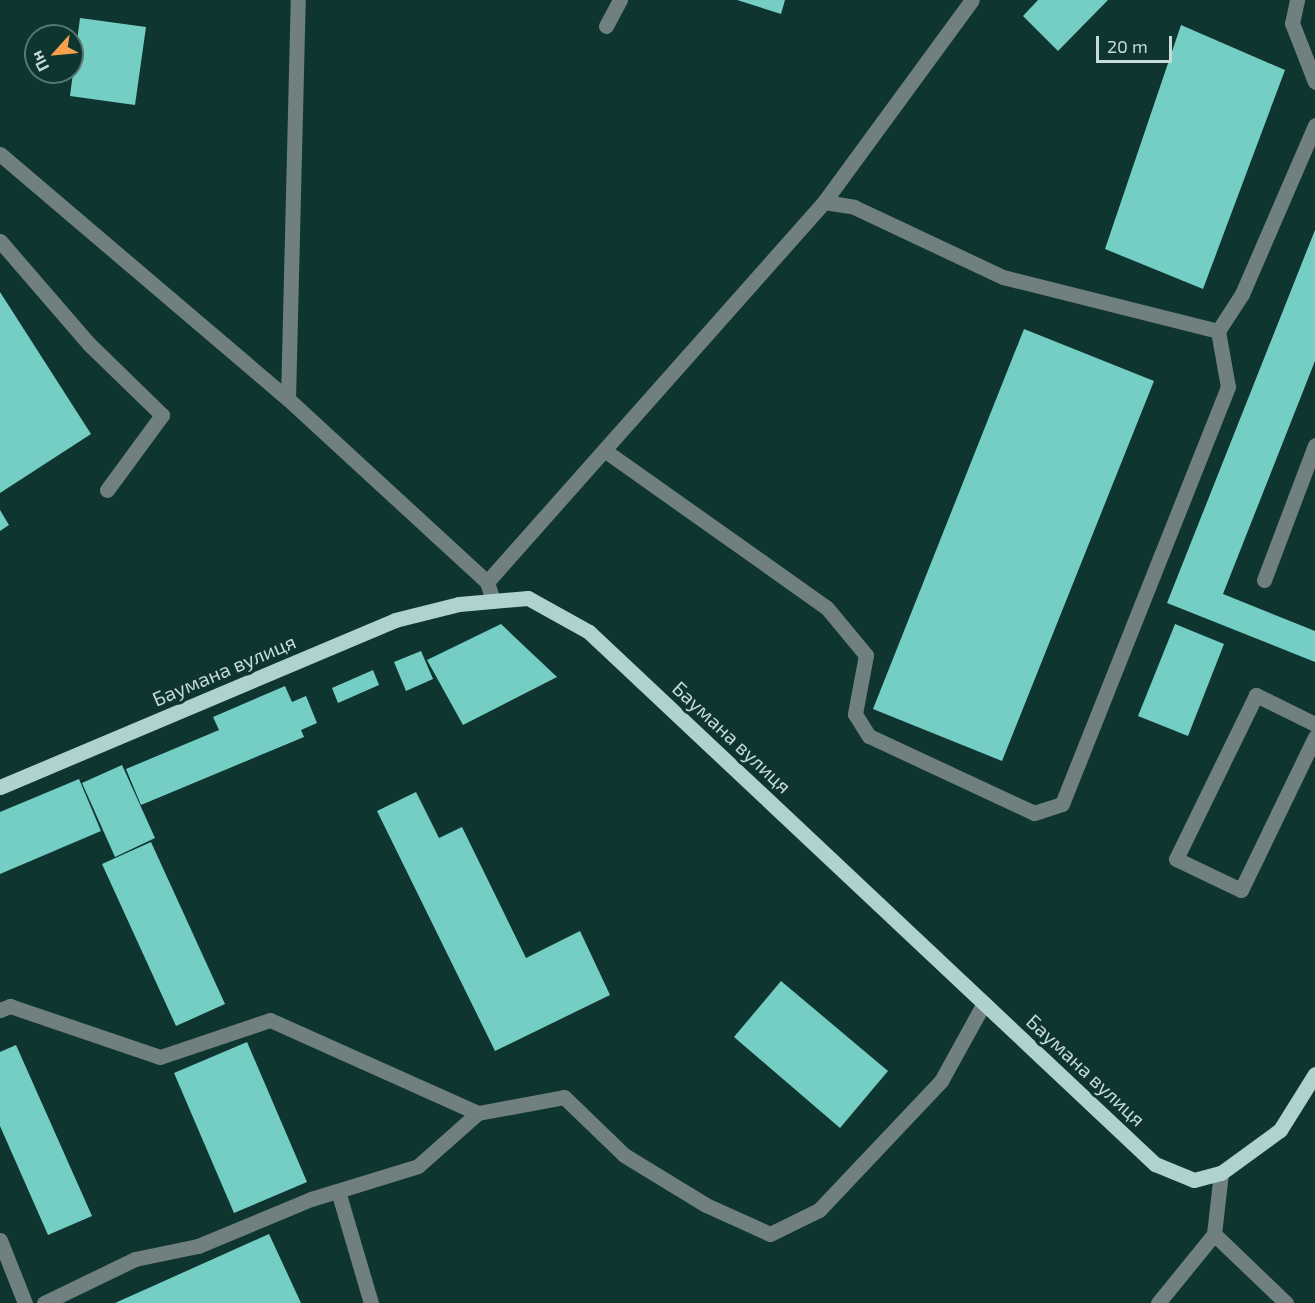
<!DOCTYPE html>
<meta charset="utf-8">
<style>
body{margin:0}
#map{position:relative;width:1315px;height:1303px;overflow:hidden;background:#0f3531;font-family:"Exo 2",sans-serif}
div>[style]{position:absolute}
.building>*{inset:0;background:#75cec4}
.minor>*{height:15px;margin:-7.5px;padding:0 7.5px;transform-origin:7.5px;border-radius:7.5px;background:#70807e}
.major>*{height:15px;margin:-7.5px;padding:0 7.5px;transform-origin:7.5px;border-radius:7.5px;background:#b0d2ce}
span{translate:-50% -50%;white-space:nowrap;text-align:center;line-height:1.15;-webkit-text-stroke:6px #0f3531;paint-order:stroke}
.street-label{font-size:20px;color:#c6dad7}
.north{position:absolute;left:24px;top:24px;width:60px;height:60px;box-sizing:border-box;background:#0f3531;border:2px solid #587773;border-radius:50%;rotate:243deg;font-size:16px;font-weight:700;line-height:24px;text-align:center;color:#c6dad7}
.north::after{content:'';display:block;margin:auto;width:21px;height:27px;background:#f9a04c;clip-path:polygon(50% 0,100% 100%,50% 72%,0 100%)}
.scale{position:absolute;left:1096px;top:36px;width:76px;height:27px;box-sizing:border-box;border:3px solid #c6dad7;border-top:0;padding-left:8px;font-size:18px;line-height:21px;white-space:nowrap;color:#c6dad7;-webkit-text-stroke:4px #0f3531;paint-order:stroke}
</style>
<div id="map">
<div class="building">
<i style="clip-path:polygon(737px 0,785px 0,781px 14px)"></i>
<i style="clip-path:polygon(1038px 0,1108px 0,1058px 51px,1023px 16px)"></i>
<i style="clip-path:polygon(80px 18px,146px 27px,135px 105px,70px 96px)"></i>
<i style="clip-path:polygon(1181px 25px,1285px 70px,1203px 289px,1105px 249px)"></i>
<i style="clip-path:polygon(1315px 230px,1315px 361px,1223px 594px,1315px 631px,1315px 662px,1167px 603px)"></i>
<i style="clip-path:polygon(0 292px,91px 434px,0 493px)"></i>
<i style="clip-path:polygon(1024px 329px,1154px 381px,1002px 761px,873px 709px)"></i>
<i style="clip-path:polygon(0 510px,9px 525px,0 531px)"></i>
<i style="clip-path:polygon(501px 624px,557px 677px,463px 725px,427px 660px)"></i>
<i style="clip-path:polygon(1175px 624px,1224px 644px,1188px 736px,1138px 716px)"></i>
<i style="clip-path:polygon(421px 651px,433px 679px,406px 691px,394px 662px)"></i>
<i style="clip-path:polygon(373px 670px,379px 685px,338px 703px,332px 688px)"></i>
<i style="clip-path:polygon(285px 686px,292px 702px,306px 696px,317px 723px,301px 730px,304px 737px,141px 805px,126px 769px,219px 730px,213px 717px)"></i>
<i style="clip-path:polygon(122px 765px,155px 838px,115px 857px,82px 783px)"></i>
<i style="clip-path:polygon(79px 779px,101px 831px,0 874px,0 812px)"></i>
<i style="clip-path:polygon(416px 792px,439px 838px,462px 827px,526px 958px,580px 931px,610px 995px,495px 1051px,377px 811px)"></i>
<i style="clip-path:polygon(151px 842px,225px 1004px,176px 1026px,102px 864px)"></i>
<i style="clip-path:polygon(781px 981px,888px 1071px,840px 1128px,734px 1037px)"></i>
<i style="clip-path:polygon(247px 1042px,307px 1182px,234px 1213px,174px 1073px)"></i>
<i style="clip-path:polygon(16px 1045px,92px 1216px,48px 1235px,0 1126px,0 1052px)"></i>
<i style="clip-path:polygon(269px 1234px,301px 1303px,115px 1303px)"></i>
</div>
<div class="minor">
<i style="left:1297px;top:0;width:24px;rotate:102deg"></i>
<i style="left:1292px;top:23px;width:63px;rotate:68.7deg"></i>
<i style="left:606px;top:26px;width:30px;rotate:-62deg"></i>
<i style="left:0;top:154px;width:378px;rotate:40.4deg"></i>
<i style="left:288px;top:399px;width:270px;rotate:42.6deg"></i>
<i style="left:487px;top:582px;width:20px;rotate:72deg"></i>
<i style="left:824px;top:202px;width:30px;rotate:9deg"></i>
<i style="left:854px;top:207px;width:165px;rotate:25.2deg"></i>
<i style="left:1003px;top:277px;width:222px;rotate:14.1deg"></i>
<i style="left:1218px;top:331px;width:44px;rotate:-57deg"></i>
<i style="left:1242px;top:294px;width:184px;rotate:-66.6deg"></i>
<i style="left:0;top:241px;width:136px;rotate:49.2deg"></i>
<i style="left:89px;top:344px;width:102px;rotate:44.2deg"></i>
<i style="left:162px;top:415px;width:93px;rotate:126.3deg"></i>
<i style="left:288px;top:399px;width:399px;rotate:-88.6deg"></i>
<i style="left:604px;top:450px;width:273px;rotate:35.3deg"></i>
<i style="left:827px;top:608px;width:61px;rotate:50.3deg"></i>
<i style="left:866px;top:655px;width:60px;rotate:100.6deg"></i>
<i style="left:855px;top:714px;width:26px;rotate:58deg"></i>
<i style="left:869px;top:736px;width:182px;rotate:25deg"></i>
<i style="left:1034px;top:813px;width:29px;rotate:-18deg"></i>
<i style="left:1062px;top:804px;width:449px;rotate:-68.3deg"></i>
<i style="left:1228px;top:387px;width:57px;rotate:-100.1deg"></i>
<i style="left:1264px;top:580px;width:144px;rotate:-69.3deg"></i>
<i style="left:487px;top:582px;width:508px;rotate:-48.43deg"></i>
<i style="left:824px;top:202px;width:250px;rotate:-53.8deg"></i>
<i style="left:1315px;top:724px;width:66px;rotate:-153.8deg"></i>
<i style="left:1256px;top:695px;width:182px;rotate:116deg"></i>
<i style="left:1176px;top:859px;width:72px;rotate:25.5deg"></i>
<i style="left:1241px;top:890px;width:170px;rotate:-64.2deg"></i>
<i style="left:0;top:1010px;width:11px;rotate:-22deg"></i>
<i style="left:10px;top:1006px;width:158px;rotate:18.8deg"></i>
<i style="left:160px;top:1057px;width:116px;rotate:-18.6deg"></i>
<i style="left:270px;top:1020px;width:228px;rotate:24.1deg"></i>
<i style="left:478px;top:1113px;width:87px;rotate:-10.5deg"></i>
<i style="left:564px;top:1097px;width:83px;rotate:44deg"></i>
<i style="left:624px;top:1155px;width:96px;rotate:31.4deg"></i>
<i style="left:706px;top:1205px;width:70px;rotate:24.4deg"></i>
<i style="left:770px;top:1234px;width:55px;rotate:-26.1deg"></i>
<i style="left:819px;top:1210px;width:178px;rotate:-46.6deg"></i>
<i style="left:941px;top:1081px;width:89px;rotate:-61.1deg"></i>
<i style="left:338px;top:1191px;width:117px;rotate:73.6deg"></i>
<i style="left:1214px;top:1234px;width:100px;rotate:43.8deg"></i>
<i style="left:0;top:1240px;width:68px;rotate:68.4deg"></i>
<i style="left:44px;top:1303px;width:101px;rotate:-25.8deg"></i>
<i style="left:135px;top:1259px;width:64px;rotate:-11.7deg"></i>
<i style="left:198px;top:1246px;width:122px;rotate:-22.6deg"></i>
<i style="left:311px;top:1199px;width:112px;rotate:-17.1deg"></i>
<i style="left:418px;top:1166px;width:80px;rotate:-41.5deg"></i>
<i style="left:1158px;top:1303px;width:89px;rotate:-50.9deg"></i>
<i style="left:1214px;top:1234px;width:61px;rotate:-83.5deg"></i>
</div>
<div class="major">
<i style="left:0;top:787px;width:429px;rotate:-22.9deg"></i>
<i style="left:395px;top:620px;width:66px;rotate:-14deg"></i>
<i style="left:459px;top:604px;width:69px;rotate:-5deg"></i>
<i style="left:528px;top:598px;width:70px;rotate:29.1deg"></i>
<i style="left:589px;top:632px;width:777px;rotate:43.23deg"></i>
<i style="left:1155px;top:1164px;width:42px;rotate:22.3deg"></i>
<i style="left:1194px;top:1180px;width:28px;rotate:-15deg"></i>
<i style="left:1221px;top:1173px;width:73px;rotate:-36.1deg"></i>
<i style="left:1280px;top:1130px;width:66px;rotate:-58deg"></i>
</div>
<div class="street-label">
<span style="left:224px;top:670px;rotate:-23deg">Баумана вулиця</span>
<span style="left:732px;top:737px;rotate:43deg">Баумана вулиця</span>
<span style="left:1086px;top:1070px;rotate:43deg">Баумана вулиця</span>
</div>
<div class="north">Пн</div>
<div class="scale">20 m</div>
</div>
